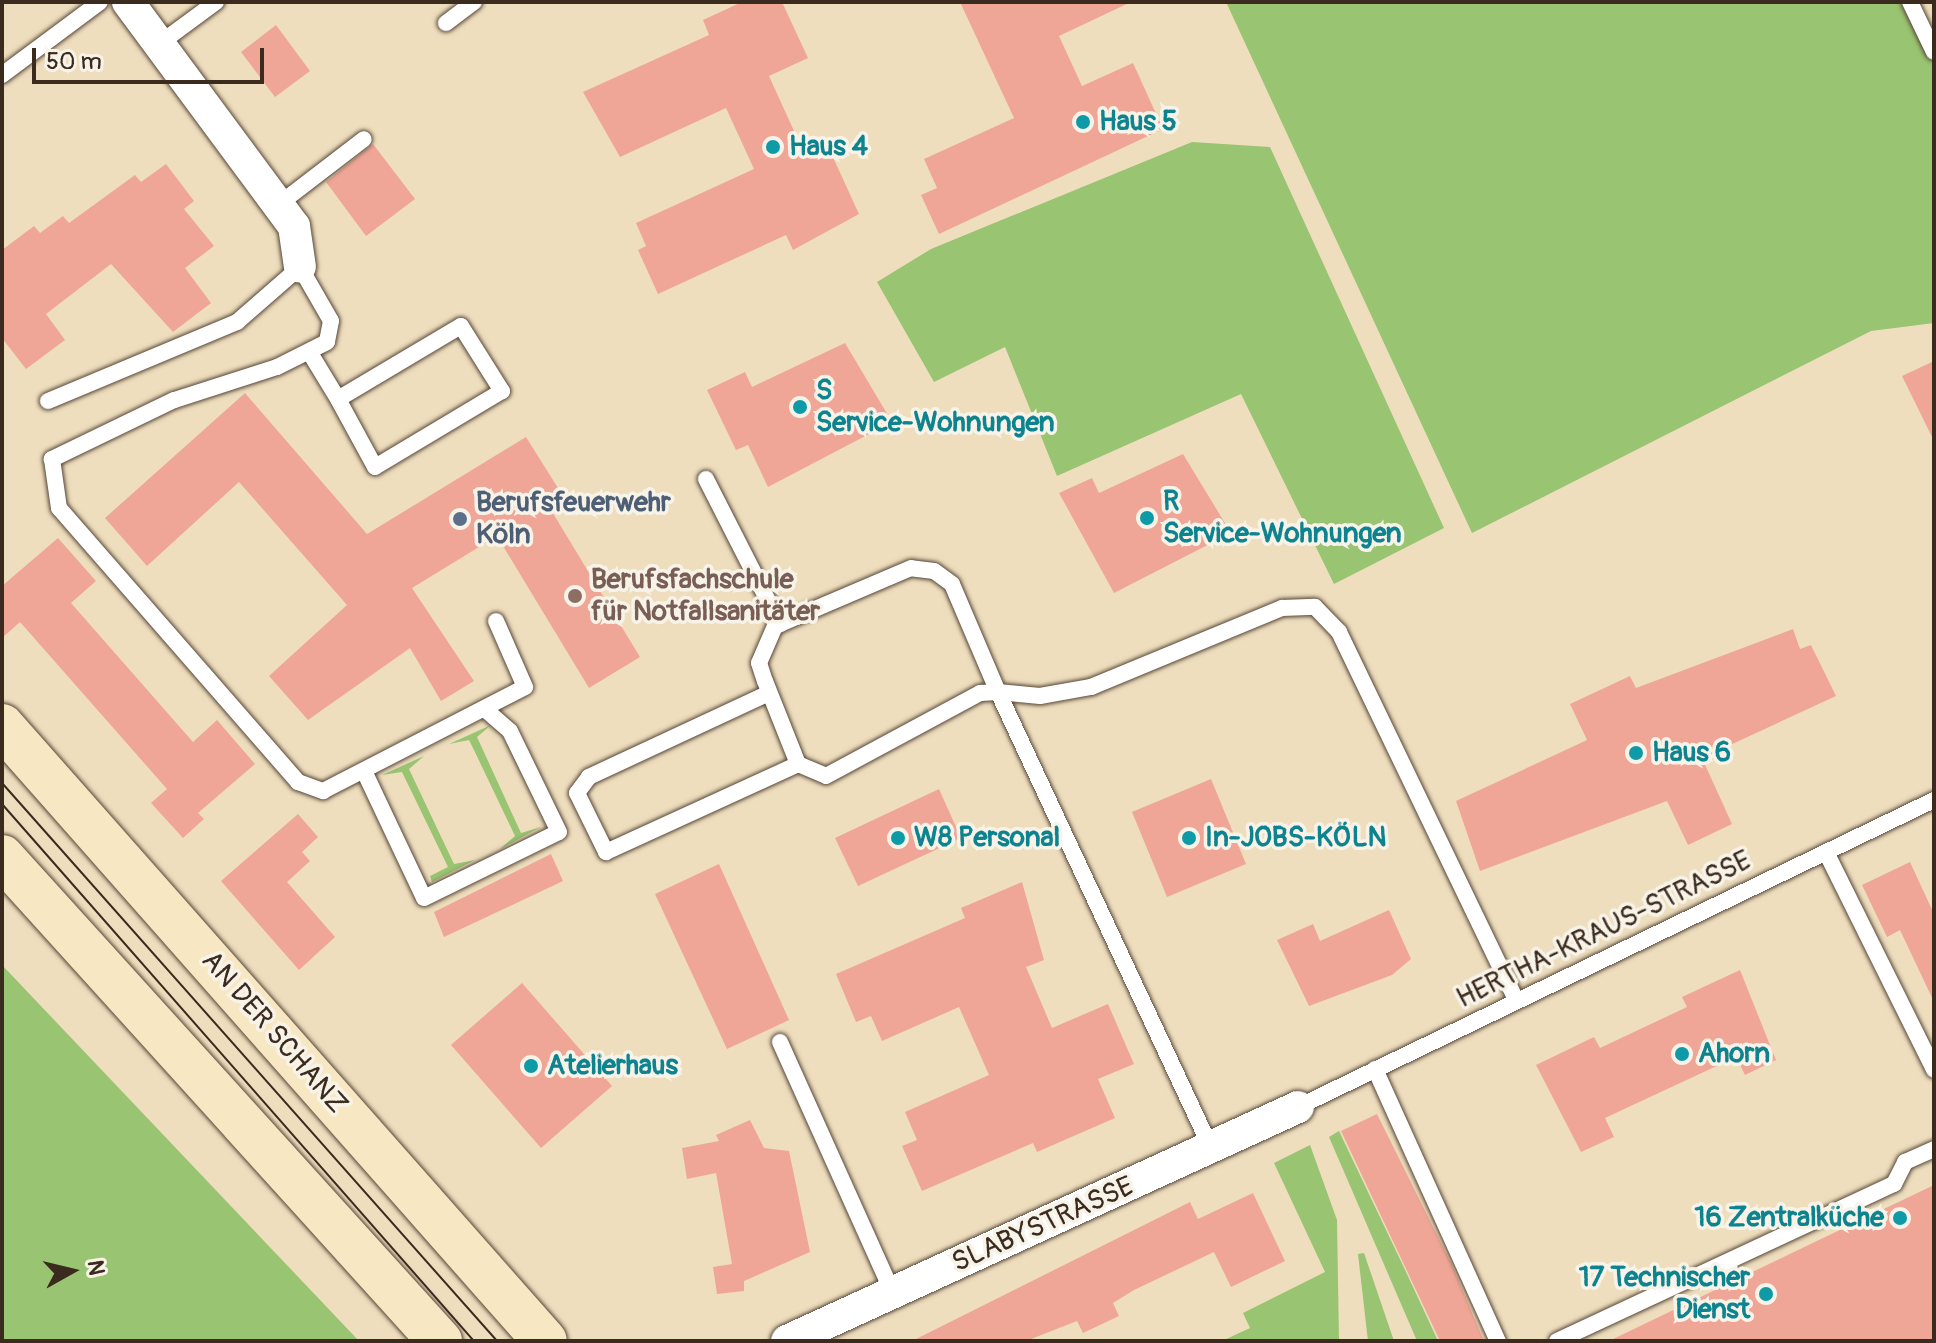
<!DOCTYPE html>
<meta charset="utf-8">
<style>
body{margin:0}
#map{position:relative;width:1936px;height:1343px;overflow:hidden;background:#eedebe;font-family:Pangolin,sans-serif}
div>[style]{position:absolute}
.green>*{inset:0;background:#99c471}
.building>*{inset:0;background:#f0a697}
.roads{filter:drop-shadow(0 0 2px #564536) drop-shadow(0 0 2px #564536)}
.service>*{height:16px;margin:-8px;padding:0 8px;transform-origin:8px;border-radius:8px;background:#fff}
.minor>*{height:32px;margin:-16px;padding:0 16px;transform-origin:16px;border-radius:16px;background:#fff}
.secondary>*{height:44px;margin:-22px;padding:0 22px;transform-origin:22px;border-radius:22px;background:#f8e7c3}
.tram>*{height:2px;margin:-1px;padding:0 1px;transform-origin:1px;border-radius:1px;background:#3b2a1e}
.dots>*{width:22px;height:22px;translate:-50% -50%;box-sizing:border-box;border:4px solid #f7f3e8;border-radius:50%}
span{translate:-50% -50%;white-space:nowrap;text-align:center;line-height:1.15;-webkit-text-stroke:7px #f7f3e8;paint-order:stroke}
.culture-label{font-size:28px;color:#0d838f;font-weight:700}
.left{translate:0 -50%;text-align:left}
.right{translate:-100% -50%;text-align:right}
.service-label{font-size:28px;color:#4e5e75;font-weight:700}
.education-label{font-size:28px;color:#785e54;font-weight:700}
.street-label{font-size:28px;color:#3b2a1e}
.frame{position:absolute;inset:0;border:4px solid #3b2a1e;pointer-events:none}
.north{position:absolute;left:32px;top:1231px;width:80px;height:80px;-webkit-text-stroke:6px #f7f3e8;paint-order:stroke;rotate:82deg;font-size:22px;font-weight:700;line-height:32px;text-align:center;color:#3b2a1e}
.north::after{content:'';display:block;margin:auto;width:28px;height:36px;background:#3b2a1e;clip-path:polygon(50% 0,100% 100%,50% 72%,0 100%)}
.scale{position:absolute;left:32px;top:48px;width:232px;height:36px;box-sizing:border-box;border:4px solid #3b2a1e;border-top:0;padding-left:10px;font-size:24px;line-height:28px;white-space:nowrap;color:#3b2a1e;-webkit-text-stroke:6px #f7f3e8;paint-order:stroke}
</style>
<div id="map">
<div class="green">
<i style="clip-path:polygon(1226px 2px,1910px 2px,1934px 59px,1934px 323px,1871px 331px,1472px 533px)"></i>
<i style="clip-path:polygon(1192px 142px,1270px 147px,1444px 528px,1334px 584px,1241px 394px,1057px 476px,1005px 347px,934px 382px,877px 282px,931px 249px)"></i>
<i style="clip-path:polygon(491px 725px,477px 737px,521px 833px,541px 827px,500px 849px,515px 836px,474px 750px,469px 740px,449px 744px)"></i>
<i style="clip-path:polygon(424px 756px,409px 769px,454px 864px,475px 860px,432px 882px,430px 876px,448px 867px,402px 772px,382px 775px)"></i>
<i style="clip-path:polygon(2px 965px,359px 1341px,2px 1341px)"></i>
<i style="clip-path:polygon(1339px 1131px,1407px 1274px,1438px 1341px,1417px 1341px,1329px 1137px)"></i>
<i style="clip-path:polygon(1310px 1145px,1337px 1220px,1339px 1341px,1222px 1341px,1250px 1328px,1243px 1313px,1325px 1272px,1274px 1163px)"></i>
<i style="clip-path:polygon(1364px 1253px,1394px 1341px,1368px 1341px,1358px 1254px)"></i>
</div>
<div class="building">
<i style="clip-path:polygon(742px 2px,782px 2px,808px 58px,769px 76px,804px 153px,826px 142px,859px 214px,793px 250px,786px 235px,658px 294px,638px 250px,646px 246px,636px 223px,754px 169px,726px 108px,620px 157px,583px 92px,709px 35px,703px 20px)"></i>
<i style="clip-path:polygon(960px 2px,1131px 2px,1059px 36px,1082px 86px,1133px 63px,1163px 129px,939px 234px,921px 195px,937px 188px,924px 159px,1014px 118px)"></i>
<i style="clip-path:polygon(276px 25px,310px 71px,275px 97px,241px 52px)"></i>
<i style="clip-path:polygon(373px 144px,415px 199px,366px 236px,326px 182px)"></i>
<i style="clip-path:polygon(166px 164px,194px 201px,184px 209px,214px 246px,185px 268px,211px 303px,173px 332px,111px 264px,46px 314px,65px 340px,26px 369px,2px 338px,2px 250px,34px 226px,40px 233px,63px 216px,69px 223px,135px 175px,141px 182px)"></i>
<i style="clip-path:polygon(845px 343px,892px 422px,768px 487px,748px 445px,736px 450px,707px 390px,745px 372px,752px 387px)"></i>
<i style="clip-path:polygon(1934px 361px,1934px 441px,1902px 376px)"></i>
<i style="clip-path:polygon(245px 393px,367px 534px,526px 437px,563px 496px,548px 505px,640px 657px,589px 688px,497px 536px,412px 588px,474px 681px,441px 701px,410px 648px,308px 720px,269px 676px,347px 605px,239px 482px,147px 566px,105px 518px)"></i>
<i style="clip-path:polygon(1183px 454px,1231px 533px,1114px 593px,1059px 493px,1092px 478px,1099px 493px)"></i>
<i style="clip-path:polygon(58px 538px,96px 581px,71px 603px,193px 742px,217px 720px,255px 764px,198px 813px,204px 819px,183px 838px,151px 803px,167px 789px,20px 622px,2px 638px,2px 586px)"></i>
<i style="clip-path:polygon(1793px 629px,1800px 649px,1811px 645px,1836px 696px,1702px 758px,1732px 824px,1688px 845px,1667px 801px,1480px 871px,1456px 801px,1587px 740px,1570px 704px,1630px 676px,1636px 688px)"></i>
<i style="clip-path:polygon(1211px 779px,1246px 864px,1167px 897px,1132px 812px)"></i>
<i style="clip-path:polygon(939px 789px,961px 838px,858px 886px,835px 838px)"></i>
<i style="clip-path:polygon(298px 814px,318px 837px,302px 852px,310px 861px,287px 882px,335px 937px,299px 970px,221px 881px)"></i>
<i style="clip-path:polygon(551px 854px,563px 881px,444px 937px,434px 912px)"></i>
<i style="clip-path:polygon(1910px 862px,1934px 914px,1934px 1002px,1900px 930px,1887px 937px,1862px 885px)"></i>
<i style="clip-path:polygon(719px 864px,789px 1020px,727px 1049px,655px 894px)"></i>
<i style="clip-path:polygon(1022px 882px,1044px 960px,1026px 967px,1052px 1028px,1108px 1004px,1134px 1064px,1098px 1079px,1115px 1118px,1037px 1152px,1033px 1143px,922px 1191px,902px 1146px,917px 1140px,905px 1112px,989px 1075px,959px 1007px,882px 1041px,871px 1016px,856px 1022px,836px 974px,965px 918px,961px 908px)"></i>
<i style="clip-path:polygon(1389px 910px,1411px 959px,1392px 975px,1309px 1006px,1277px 940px,1313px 924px,1320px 941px)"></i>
<i style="clip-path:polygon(1740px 970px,1776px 1060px,1745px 1075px,1736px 1057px,1605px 1118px,1614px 1137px,1581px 1152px,1536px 1065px,1594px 1037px,1600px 1048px,1687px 1007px,1682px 997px)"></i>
<i style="clip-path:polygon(522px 983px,612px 1086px,541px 1148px,451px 1045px)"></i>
<i style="clip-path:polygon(1377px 1114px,1452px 1265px,1484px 1341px,1440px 1341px,1341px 1131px)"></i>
<i style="clip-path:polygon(750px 1120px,764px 1148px,789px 1151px,810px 1252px,744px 1281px,744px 1291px,717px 1294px,713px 1267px,732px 1264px,716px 1173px,687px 1179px,682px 1148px,719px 1141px,716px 1135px)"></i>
<i style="clip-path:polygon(1934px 1185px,1934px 1341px,1609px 1341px,1796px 1251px)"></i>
<i style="clip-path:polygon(1253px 1193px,1285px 1261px,1231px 1287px,1214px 1252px,1134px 1290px,1113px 1303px,1119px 1316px,1083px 1333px,1077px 1321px,1026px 1341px,912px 1341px,1190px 1202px,1198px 1219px)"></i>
</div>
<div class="roads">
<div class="service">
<i style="left:1910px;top:2px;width:55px;rotate:64.4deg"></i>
<i style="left:446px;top:23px;width:35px;rotate:-37deg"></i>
<i style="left:159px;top:44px;width:71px;rotate:-36.4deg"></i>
<i style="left:2px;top:75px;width:122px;rotate:-36.7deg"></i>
<i style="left:278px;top:205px;width:108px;rotate:-37.5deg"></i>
<i style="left:310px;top:353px;width:54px;rotate:58.7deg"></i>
<i style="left:338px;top:399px;width:143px;rotate:-30.7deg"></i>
<i style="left:461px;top:326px;width:77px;rotate:57.8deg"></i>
<i style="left:502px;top:391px;width:148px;rotate:149.1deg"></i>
<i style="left:375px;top:467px;width:77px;rotate:-118.6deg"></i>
<i style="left:48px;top:401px;width:205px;rotate:-22.7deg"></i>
<i style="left:237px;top:322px;width:84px;rotate:-41.1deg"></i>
<i style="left:300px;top:267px;width:62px;rotate:60.1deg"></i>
<i style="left:331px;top:321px;width:21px;rotate:101deg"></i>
<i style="left:327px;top:342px;width:56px;rotate:153.4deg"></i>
<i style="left:277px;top:367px;width:108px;rotate:162.2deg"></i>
<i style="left:174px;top:400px;width:136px;rotate:154.2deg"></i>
<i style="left:52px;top:459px;width:49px;rotate:81.9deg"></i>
<i style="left:59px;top:508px;width:364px;rotate:48.9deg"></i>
<i style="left:298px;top:782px;width:27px;rotate:20deg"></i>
<i style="left:323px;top:791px;width:227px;rotate:-27.2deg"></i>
<i style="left:525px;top:687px;width:72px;rotate:-113.7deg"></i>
<i style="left:706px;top:479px;width:163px;rotate:63deg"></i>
<i style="left:769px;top:693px;width:199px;rotate:155deg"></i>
<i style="left:589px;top:777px;width:20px;rotate:127deg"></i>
<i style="left:577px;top:793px;width:66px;rotate:63.8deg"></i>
<i style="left:606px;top:852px;width:211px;rotate:-24.6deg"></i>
<i style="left:364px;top:771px;width:140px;rotate:64.7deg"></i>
<i style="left:424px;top:898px;width:150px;rotate:-26.1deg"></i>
<i style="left:559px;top:832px;width:112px;rotate:-115.9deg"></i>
<i style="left:510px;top:731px;width:32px;rotate:-139deg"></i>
<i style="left:1826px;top:852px;width:243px;rotate:63.6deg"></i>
<i style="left:780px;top:1042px;width:275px;rotate:65.8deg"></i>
<i style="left:1375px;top:1069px;width:299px;rotate:65.7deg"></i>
<i style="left:1298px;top:1107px;width:706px;rotate:-25.77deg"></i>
<i style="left:1211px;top:1148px;width:503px;rotate:-115.04deg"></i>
<i style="left:998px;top:692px;width:117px;rotate:-113.1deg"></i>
<i style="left:952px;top:584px;width:22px;rotate:-144deg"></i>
<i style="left:934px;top:571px;width:23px;rotate:-173deg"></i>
<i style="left:911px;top:568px;width:148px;rotate:156.9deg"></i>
<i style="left:775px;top:626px;width:40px;rotate:113.4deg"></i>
<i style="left:759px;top:663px;width:19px;rotate:72deg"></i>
<i style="left:765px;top:681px;width:89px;rotate:68.3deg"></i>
<i style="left:798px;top:764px;width:30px;rotate:23deg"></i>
<i style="left:826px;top:776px;width:175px;rotate:-28.3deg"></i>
<i style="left:980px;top:693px;width:18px;rotate:-3deg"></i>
<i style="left:998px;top:692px;width:42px;rotate:5.4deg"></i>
<i style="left:1040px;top:696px;width:52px;rotate:-10deg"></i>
<i style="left:1091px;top:687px;width:207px;rotate:-22.5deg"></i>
<i style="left:1282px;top:608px;width:33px;rotate:-2deg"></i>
<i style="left:1315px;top:607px;width:35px;rotate:46deg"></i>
<i style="left:1339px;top:632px;width:408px;rotate:64.3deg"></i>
<i style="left:1557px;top:1341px;width:372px;rotate:-25deg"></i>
<i style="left:1894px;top:1184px;width:25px;rotate:-63deg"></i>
<i style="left:1905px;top:1162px;width:32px;rotate:-24deg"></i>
</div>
<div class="minor">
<i style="left:128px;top:2px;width:279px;rotate:53.5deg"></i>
<i style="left:294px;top:226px;width:41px;rotate:81.7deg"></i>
<i style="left:787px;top:1341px;width:562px;rotate:-24.6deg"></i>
</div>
<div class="secondary">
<i style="left:2px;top:726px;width:820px;rotate:48.56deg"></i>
<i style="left:2px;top:857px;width:653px;rotate:47.86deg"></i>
</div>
</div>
<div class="tram">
<i style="left:2px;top:783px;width:746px;rotate:48.42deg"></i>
<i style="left:2px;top:804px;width:715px;rotate:48.69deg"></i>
</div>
<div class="dots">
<i style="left:1083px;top:122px;background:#0f9aa8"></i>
<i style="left:773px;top:147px;background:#0f9aa8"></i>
<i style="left:800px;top:407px;background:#0f9aa8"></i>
<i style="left:1147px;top:518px;background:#0f9aa8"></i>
<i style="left:460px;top:519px;background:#5c6f8a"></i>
<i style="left:575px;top:596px;background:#8d6e63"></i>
<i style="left:1636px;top:753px;background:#0f9aa8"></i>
<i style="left:898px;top:838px;background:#0f9aa8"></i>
<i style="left:1189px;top:838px;background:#0f9aa8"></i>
<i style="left:1682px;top:1054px;background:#0f9aa8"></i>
<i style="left:531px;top:1066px;background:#0f9aa8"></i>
<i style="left:1900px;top:1218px;background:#0f9aa8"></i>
<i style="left:1766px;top:1294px;background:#0f9aa8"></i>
</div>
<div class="culture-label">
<span class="left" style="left:1099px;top:122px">Haus 5</span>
<span class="left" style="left:789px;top:147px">Haus 4</span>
<span class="left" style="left:816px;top:407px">S<br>Service-Wohnungen</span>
<span class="left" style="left:1163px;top:518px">R<br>Service-Wohnungen</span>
<span class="left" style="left:1652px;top:753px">Haus 6</span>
<span class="left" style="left:914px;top:838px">W8 Personal</span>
<span class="left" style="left:1205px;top:838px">In-JOBS-KÖLN</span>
<span class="left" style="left:1698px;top:1054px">Ahorn</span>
<span class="left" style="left:547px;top:1066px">Atelierhaus</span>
<span class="right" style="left:1884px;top:1218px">16 Zentralküche</span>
<span class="right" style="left:1750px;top:1294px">17 Technischer<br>Dienst</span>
</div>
<div class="service-label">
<span class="left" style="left:476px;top:519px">Berufsfeuerwehr<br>Köln</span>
</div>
<div class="education-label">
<span class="left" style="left:591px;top:596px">Berufsfachschule<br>für Notfallsanitäter</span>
</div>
<div class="street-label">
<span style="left:1604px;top:930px;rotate:-26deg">HERTHA-KRAUS-STRASSE</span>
<span style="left:274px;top:1033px;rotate:49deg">AN DER SCHANZ</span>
<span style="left:1043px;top:1225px;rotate:-24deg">SLABYSTRASSE</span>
</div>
<div class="frame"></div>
<div class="north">N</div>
<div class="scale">50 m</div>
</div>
